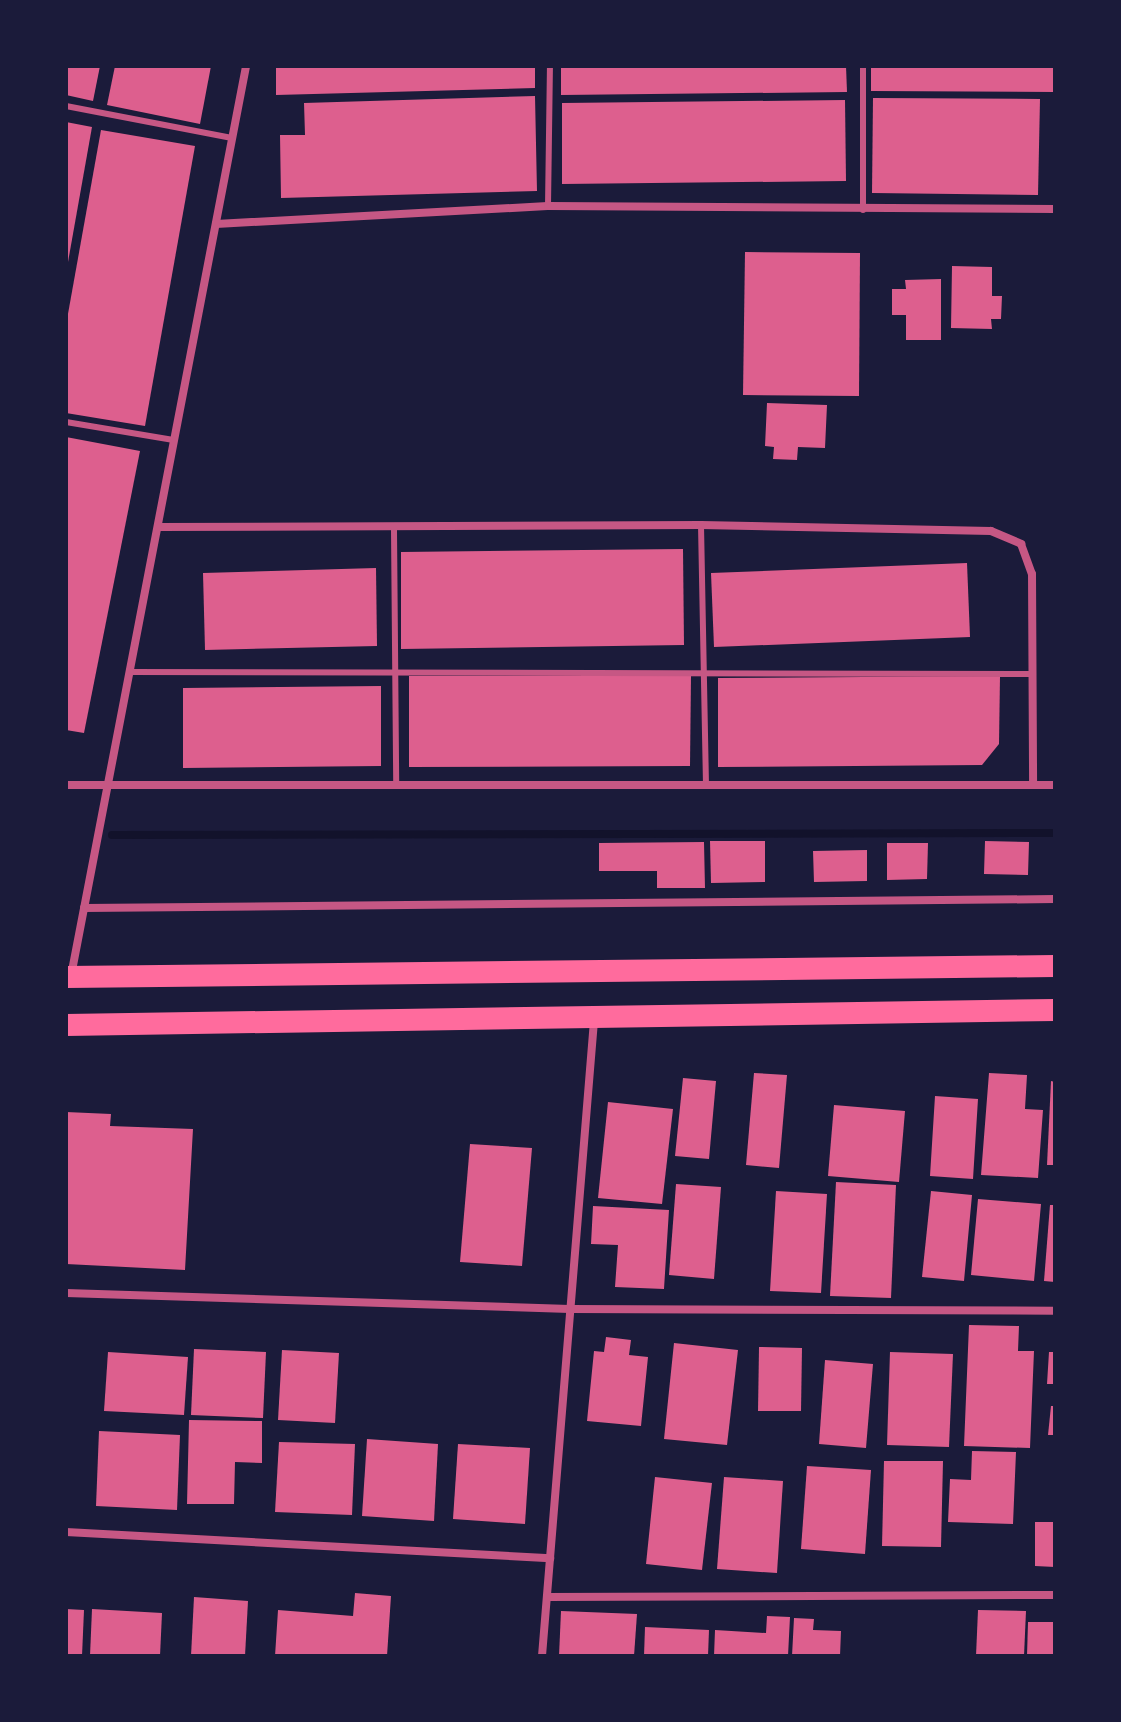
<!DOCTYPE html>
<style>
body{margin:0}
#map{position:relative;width:1121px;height:1722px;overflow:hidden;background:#1b1b3a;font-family:"Work Sans",sans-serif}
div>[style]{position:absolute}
.stream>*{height:8px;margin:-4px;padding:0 4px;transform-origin:4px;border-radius:4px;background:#12122b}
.building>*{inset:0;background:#dd5f8e}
.service>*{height:6px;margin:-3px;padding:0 3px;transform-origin:3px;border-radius:3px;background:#c65784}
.minor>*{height:8px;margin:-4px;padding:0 4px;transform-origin:4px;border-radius:4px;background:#c65784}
.trunk>*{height:22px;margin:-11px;padding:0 11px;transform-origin:11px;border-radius:11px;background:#ff6b9d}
span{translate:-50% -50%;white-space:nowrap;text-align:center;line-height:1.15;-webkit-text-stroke:8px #1b1b3a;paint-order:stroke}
.frame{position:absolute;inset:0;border:68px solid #1b1b3a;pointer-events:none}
</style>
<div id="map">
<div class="stream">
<i style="left:112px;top:835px;width:943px;rotate:-0.12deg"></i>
</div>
<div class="building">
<i style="clip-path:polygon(66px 66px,100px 66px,93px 101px,66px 95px)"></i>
<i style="clip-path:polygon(115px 66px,211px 66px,200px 124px,107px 105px)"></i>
<i style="clip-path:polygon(276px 66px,535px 66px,535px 88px,276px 95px)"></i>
<i style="clip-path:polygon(561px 66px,846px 66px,847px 92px,561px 95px)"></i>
<i style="clip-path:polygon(871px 66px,1055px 66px,1055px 92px,871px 91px)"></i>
<i style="clip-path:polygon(535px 96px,537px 191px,281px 198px,280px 135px,305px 135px,304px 103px)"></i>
<i style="clip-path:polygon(873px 98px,1040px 99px,1038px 195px,872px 193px)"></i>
<i style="clip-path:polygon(845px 100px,846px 181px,562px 184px,562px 103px)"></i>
<i style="clip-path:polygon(66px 122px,92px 127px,68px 262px,66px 262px)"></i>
<i style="clip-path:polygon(101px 130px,195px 146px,145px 426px,66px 413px,66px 325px)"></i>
<i style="clip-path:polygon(745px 252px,860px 253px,859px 396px,743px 395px)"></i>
<i style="clip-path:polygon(952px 266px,992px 267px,992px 296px,1002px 296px,1001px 319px,991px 319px,992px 329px,951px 328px)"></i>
<i style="clip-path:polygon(941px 279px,941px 340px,906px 340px,906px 315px,892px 315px,892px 289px,906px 289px,905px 280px)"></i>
<i style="clip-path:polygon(767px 403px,827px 405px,825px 448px,798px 447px,797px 460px,773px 459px,774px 447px,765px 446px)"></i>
<i style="clip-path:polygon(66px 437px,140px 451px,84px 733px,66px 730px)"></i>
<i style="clip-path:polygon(683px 549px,684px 645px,401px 649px,401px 552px)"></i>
<i style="clip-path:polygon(967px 563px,970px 637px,714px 647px,711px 573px)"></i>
<i style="clip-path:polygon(376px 568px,377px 646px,205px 650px,203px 573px)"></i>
<i style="clip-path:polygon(409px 676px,691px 676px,690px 766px,409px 767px)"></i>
<i style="clip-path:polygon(1000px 676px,999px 744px,982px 765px,718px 767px,718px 678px)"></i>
<i style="clip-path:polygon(381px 686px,381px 766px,183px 768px,183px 688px)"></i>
<i style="clip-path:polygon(710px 841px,765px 841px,765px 882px,711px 883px)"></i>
<i style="clip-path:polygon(985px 841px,1029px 842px,1028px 875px,984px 874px)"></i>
<i style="clip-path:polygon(704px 842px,705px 888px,657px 888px,657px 871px,599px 871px,599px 843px)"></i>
<i style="clip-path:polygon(887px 843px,928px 843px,927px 879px,887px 880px)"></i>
<i style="clip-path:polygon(867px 850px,867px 881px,814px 882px,813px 851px)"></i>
<i style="clip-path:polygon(754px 1073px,787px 1075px,779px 1168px,746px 1165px)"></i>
<i style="clip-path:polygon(989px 1073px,1027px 1075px,1025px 1109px,1043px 1110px,1038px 1178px,981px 1175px)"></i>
<i style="clip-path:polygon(683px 1078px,716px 1081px,709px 1159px,675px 1156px)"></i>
<i style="clip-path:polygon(1051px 1081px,1055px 1082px,1055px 1165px,1047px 1165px)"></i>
<i style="clip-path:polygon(935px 1096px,978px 1099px,973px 1179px,930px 1176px)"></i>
<i style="clip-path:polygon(608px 1102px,673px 1109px,662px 1204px,598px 1198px)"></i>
<i style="clip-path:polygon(834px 1105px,905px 1111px,899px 1182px,828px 1176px)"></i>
<i style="clip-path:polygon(66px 1112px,111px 1114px,110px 1126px,193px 1129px,185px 1270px,66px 1264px)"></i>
<i style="clip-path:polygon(470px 1144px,532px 1148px,522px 1266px,460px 1262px)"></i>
<i style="clip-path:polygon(836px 1182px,896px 1185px,891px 1298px,830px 1296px)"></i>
<i style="clip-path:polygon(676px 1184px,721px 1187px,714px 1279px,669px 1275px)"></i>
<i style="clip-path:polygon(776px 1191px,827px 1194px,821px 1293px,770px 1291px)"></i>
<i style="clip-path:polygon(931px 1191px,972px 1195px,964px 1281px,922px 1277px)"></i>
<i style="clip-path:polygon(978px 1199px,1041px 1204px,1034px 1281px,971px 1275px)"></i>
<i style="clip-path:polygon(1050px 1205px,1055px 1205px,1055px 1282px,1044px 1281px)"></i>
<i style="clip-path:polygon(593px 1206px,669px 1210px,664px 1289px,615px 1287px,618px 1245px,591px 1244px)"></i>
<i style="clip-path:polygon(969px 1325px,1019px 1326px,1018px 1351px,1034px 1351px,1030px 1448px,964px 1446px)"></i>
<i style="clip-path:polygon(606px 1337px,631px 1340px,629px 1355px,648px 1357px,641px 1426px,587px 1421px,594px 1351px,604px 1352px)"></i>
<i style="clip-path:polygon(674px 1343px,738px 1350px,727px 1445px,664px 1439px)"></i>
<i style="clip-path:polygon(759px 1347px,802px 1348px,801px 1411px,758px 1411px)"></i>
<i style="clip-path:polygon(194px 1349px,266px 1352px,263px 1418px,191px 1415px)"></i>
<i style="clip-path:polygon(282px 1350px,339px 1353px,335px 1423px,278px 1420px)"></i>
<i style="clip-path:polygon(108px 1352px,188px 1357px,184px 1415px,104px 1411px)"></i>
<i style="clip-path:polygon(890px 1352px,953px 1354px,949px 1447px,887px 1445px)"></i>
<i style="clip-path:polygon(1049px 1352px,1055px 1352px,1055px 1384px,1047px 1384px)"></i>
<i style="clip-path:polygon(825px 1360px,873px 1364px,866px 1448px,819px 1444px)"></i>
<i style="clip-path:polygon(1051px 1406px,1055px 1406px,1055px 1435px,1048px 1435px)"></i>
<i style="clip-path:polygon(189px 1420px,262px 1421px,262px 1463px,235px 1462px,234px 1504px,187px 1504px)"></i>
<i style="clip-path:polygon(99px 1431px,180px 1435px,177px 1510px,96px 1506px)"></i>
<i style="clip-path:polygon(367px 1439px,438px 1444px,434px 1521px,362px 1516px)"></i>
<i style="clip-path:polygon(279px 1442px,355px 1444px,352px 1515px,275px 1512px)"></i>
<i style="clip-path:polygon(458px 1444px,530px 1448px,525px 1524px,453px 1519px)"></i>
<i style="clip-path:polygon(972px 1451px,1016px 1452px,1013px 1524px,948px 1522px,950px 1479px,971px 1480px)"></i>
<i style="clip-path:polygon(884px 1461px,943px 1461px,941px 1547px,882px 1546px)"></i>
<i style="clip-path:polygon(807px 1466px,871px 1470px,865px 1554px,801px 1549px)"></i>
<i style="clip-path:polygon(655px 1477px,712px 1483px,702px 1570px,646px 1564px)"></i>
<i style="clip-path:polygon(724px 1477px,783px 1481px,777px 1573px,717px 1569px)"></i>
<i style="clip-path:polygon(1035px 1522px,1055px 1522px,1055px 1567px,1035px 1566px)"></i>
<i style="clip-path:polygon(355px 1593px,391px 1596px,387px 1656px,275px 1656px,278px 1610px,353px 1616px)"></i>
<i style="clip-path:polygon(194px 1597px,248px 1601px,245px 1656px,191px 1656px)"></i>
<i style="clip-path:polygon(66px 1609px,84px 1610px,82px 1656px,66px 1656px)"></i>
<i style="clip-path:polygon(92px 1609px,162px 1613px,160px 1656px,90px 1656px)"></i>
<i style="clip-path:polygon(978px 1610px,1026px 1611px,1024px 1656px,976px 1656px)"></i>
<i style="clip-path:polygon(561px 1611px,637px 1614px,634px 1656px,559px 1656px)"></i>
<i style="clip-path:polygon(767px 1616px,790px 1617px,788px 1656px,714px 1656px,715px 1630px,766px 1633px)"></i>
<i style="clip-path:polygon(794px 1618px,814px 1619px,813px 1630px,841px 1631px,840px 1656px,792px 1656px)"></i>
<i style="clip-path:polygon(1028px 1622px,1055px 1622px,1055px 1656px,1027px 1656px)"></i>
<i style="clip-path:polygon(645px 1627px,709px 1630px,708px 1656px,644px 1656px)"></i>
</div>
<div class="service">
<i style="left:863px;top:66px;width:144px;rotate:90deg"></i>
<i style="left:66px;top:106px;width:169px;rotate:10.9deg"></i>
<i style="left:548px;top:206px;width:140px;rotate:-89.2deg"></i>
<i style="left:66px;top:422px;width:109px;rotate:9.5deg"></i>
<i style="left:701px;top:525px;width:258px;rotate:88.9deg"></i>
<i style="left:394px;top:530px;width:251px;rotate:89.5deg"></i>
<i style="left:129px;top:672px;width:903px;rotate:0.13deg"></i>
</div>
<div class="minor">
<i style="left:216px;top:224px;width:332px;rotate:-3.1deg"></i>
<i style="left:548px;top:206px;width:507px;rotate:0.34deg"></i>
<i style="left:158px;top:527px;width:543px;rotate:-0.21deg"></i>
<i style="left:701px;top:525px;width:290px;rotate:1.2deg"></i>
<i style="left:991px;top:531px;width:33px;rotate:23deg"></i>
<i style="left:1021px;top:544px;width:32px;rotate:70deg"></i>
<i style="left:1032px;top:574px;width:211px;rotate:89.7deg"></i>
<i style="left:66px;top:785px;width:989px"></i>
<i style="left:84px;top:908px;width:971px;rotate:-0.53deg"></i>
<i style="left:71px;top:976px;width:927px;rotate:-79.11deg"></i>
<i style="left:66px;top:1293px;width:504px;rotate:1.82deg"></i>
<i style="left:570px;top:1309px;width:485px;rotate:0.2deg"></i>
<i style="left:66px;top:1532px;width:485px;rotate:3.1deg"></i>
<i style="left:547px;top:1597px;width:508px;rotate:-0.23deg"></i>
<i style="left:542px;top:1656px;width:637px;rotate:-85.32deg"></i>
</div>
<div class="trunk">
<i style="left:66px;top:977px;width:989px;rotate:-0.64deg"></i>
<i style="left:66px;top:1025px;width:989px;rotate:-0.87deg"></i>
</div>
<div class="frame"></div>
</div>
